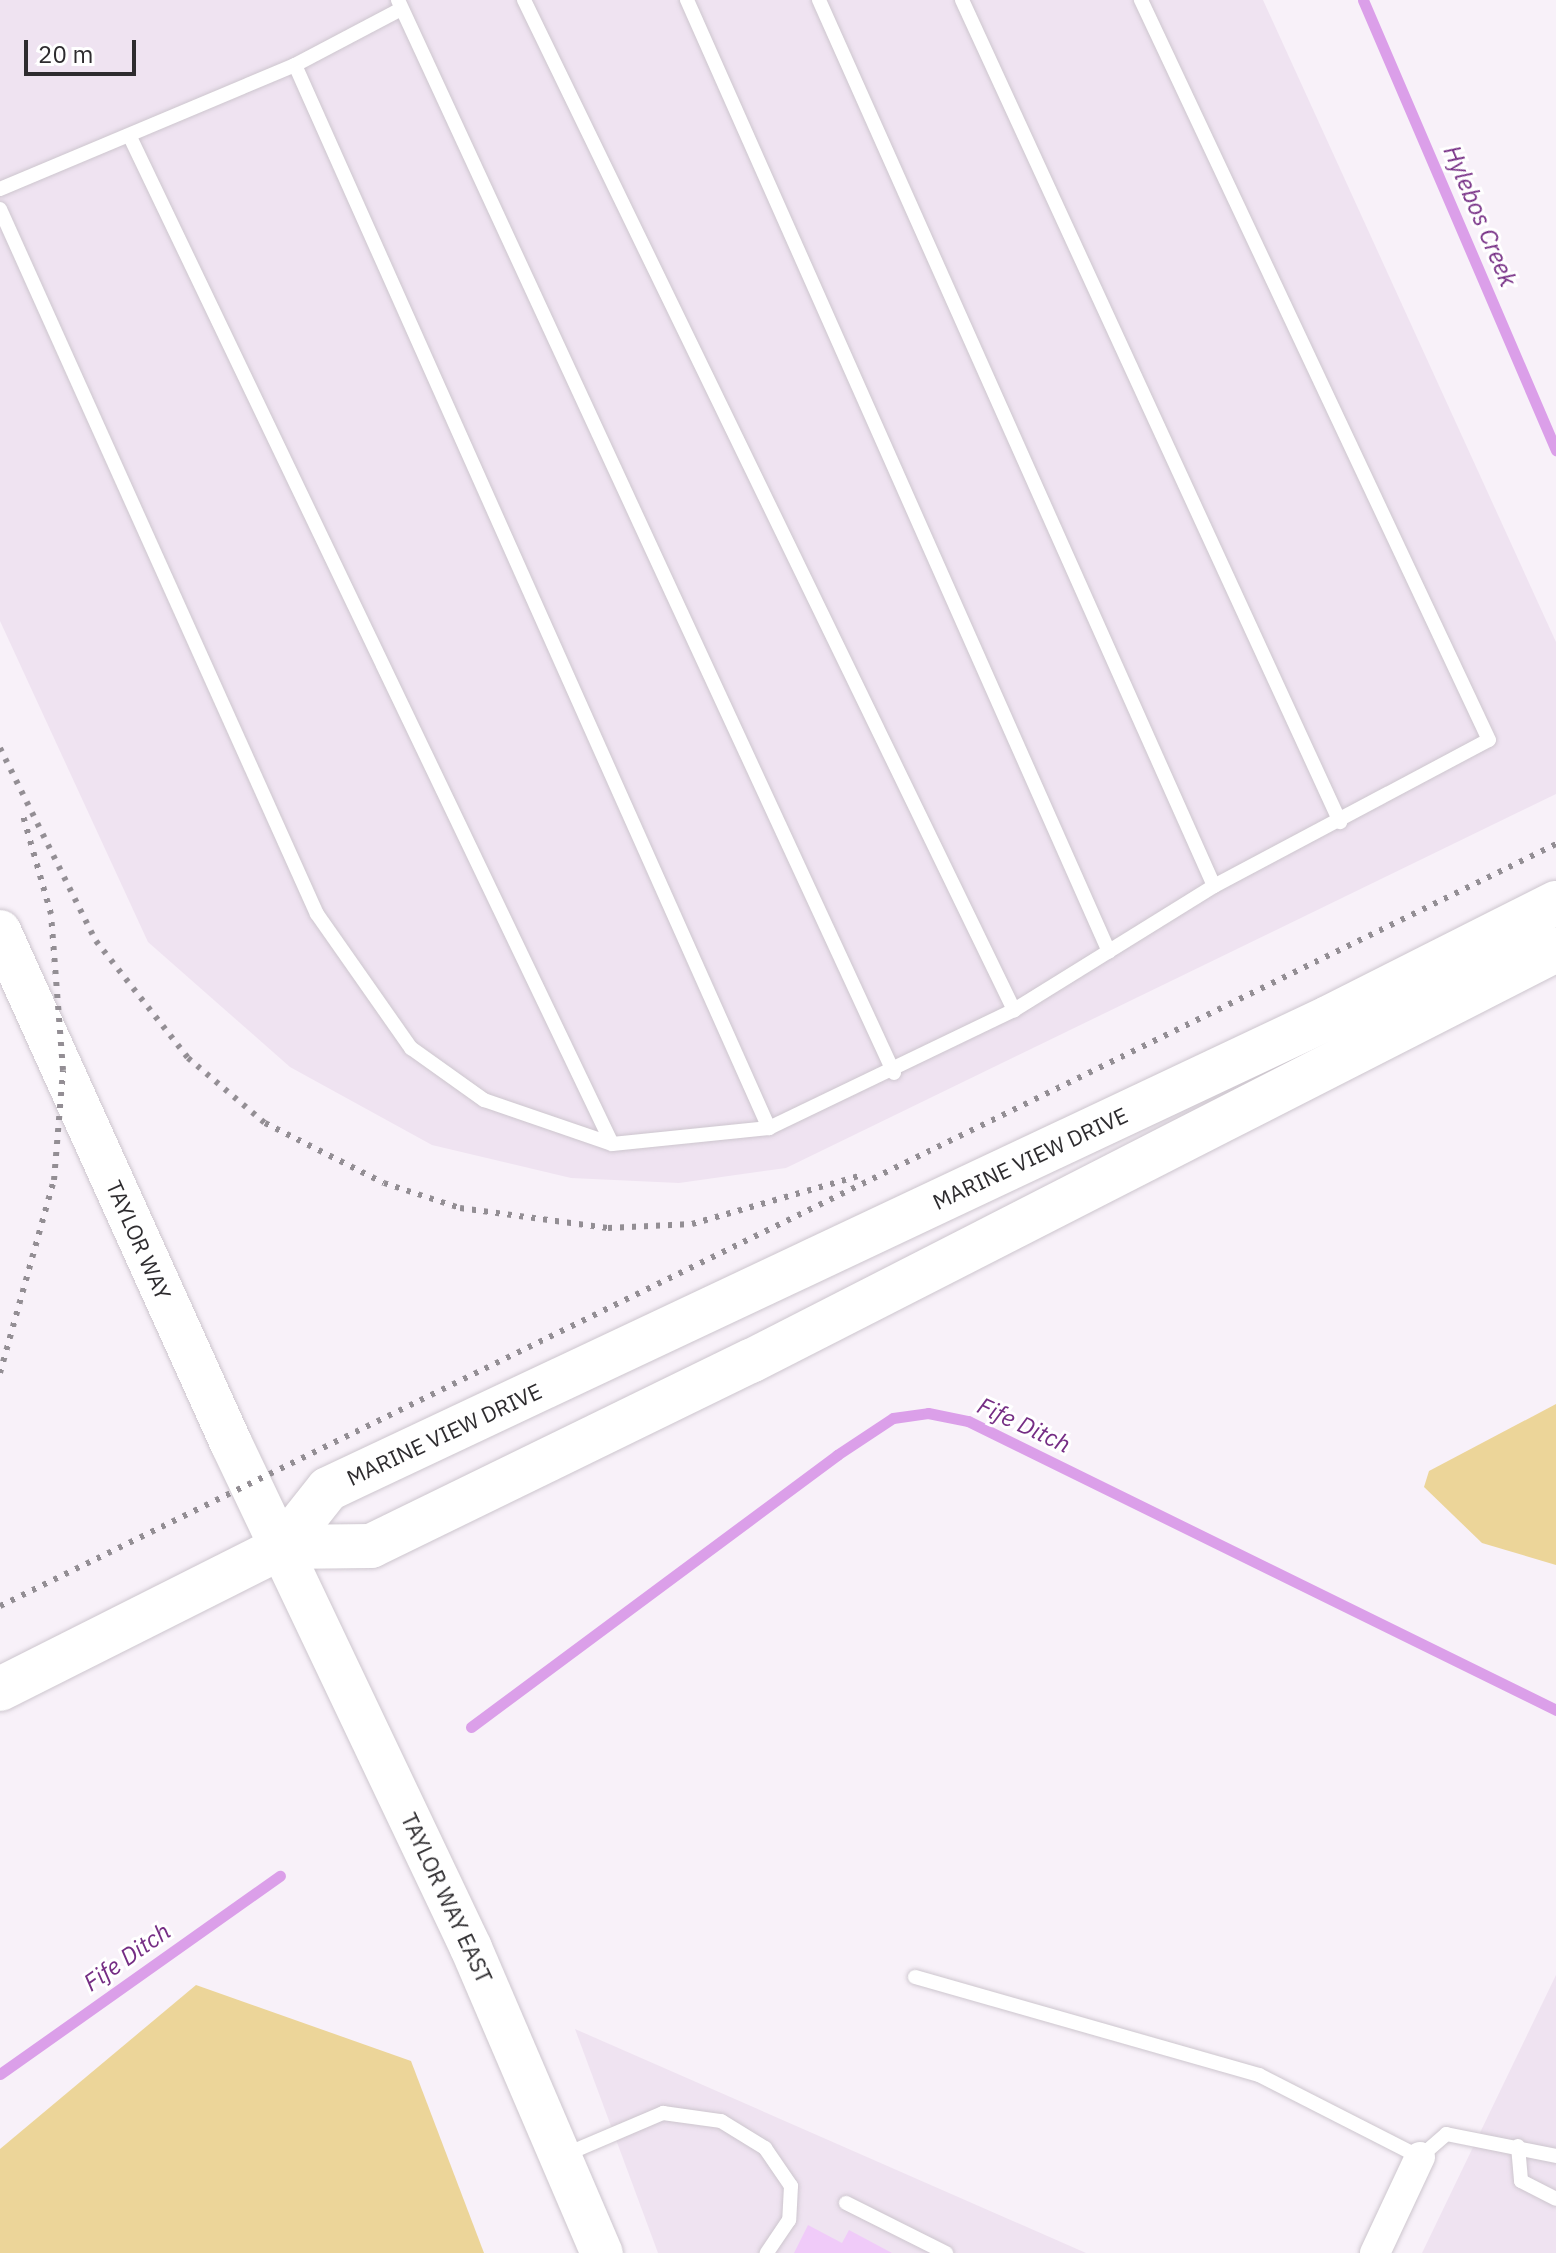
<!DOCTYPE html>
<style>
body{margin:0}
#map{position:relative;width:1556px;height:2253px;overflow:hidden;background:#f8f1f9;font-family:"IBM Plex Sans",sans-serif}
div>[style]{position:absolute}
.built>*{inset:0;background:#efe3f1}
.green>*{inset:0;background:#ecd599}
.stream>*{height:11px;margin:-5.5px;padding:0 5.5px;transform-origin:5.5px;border-radius:5.5px;background:#db9fe9}
.building>*{inset:0;background:#f0cbf9}
.roads{filter:drop-shadow(0 0 2px #cdc6ce) drop-shadow(0 0 2px #cdc6ce)}
.lane>*{height:14px;margin:-7px;padding:0 7px;transform-origin:7px;border-radius:7px;background:#fff}
.street>*{height:30px;margin:-15px;padding:0 15px;transform-origin:15px;border-radius:15px;background:#fff}
.secondary>*{height:42px;margin:-21px;padding:0 21px;transform-origin:21px;border-radius:21px;background:#fff}
.primary>*{height:44px;margin:-22px;padding:0 22px;transform-origin:22px;border-radius:22px;background:#fff}
.highway>*{height:44px;margin:-22px;padding:0 22px;transform-origin:22px;border-radius:22px;background:#fff}
.rail>*{height:6px;margin-top:-3px;transform-origin:0;background:repeating-linear-gradient(90deg,#938e94 0 4px,transparent 0 12px)}
span{translate:-50% -50%;white-space:nowrap;text-align:center;line-height:1.15;-webkit-text-stroke:6px #fff;paint-order:stroke}
.street-label{font-size:22px;color:#2e2c2f}
.water-label{font-size:24px;color:#752d84;font-style:italic}
.scale{position:absolute;left:24px;top:40px;width:112px;height:36px;box-sizing:border-box;border:4px solid #2e2c2f;border-top:0;padding-left:10px;font-size:24px;line-height:28px;white-space:nowrap;color:#2e2c2f;-webkit-text-stroke:6px #fff;paint-order:stroke}
</style>
<div id="map">
<div class="built">
<i style="clip-path:polygon(0 0,1263px 0,1556px 642px,1556px 794px,786px 1168px,679px 1183px,571px 1178px,432px 1145px,290px 1067px,148px 942px,0 621px)"></i>
<i style="clip-path:polygon(1556px 1975px,1556px 2253px,1422px 2253px)"></i>
<i style="clip-path:polygon(575px 2029px,1086px 2253px,658px 2253px)"></i>
</div>
<div class="green">
<i style="clip-path:polygon(1556px 1404px,1556px 1565px,1482px 1543px,1424px 1487px,1429px 1471px)"></i>
<i style="clip-path:polygon(196px 1985px,411px 2061px,484px 2253px,0 2253px,0 2149px)"></i>
</div>
<div class="stream">
<i style="left:1363px;top:0;width:490px;rotate:66.8deg"></i>
<i style="left:471px;top:1727px;width:456px;rotate:-36.6deg"></i>
<i style="left:837px;top:1455px;width:67px;rotate:-33.5deg"></i>
<i style="left:893px;top:1418px;width:35px;rotate:-8deg"></i>
<i style="left:928px;top:1413px;width:41px;rotate:11.3deg"></i>
<i style="left:968px;top:1421px;width:655px;rotate:26.17deg"></i>
<i style="left:0;top:2074px;width:343px;rotate:-35.3deg"></i>
</div>
<div class="building">
<i style="clip-path:polygon(808px 2225px,842px 2243px,849px 2230px,892px 2253px,794px 2253px)"></i>
</div>
<div class="roads">
<div class="lane">
<i style="left:398px;top:0;width:1182px;rotate:65.19deg"></i>
<i style="left:524px;top:0;width:1123px;rotate:64.12deg"></i>
<i style="left:687px;top:0;width:1041px;rotate:66.09deg"></i>
<i style="left:819px;top:0;width:970px;rotate:65.97deg"></i>
<i style="left:962px;top:0;width:905px;rotate:65.3deg"></i>
<i style="left:295px;top:65px;width:1164px;rotate:65.97deg"></i>
<i style="left:131px;top:139px;width:1114px;rotate:64.42deg"></i>
<i style="left:0;top:189px;width:320px;rotate:-22.8deg"></i>
<i style="left:295px;top:65px;width:120px;rotate:-27.8deg"></i>
<i style="left:0;top:209px;width:773px;rotate:65.79deg"></i>
<i style="left:317px;top:914px;width:164px;rotate:55deg"></i>
<i style="left:411px;top:1048px;width:90px;rotate:35.5deg"></i>
<i style="left:484px;top:1100px;width:135px;rotate:19deg"></i>
<i style="left:612px;top:1144px;width:158px;rotate:-5.8deg"></i>
<i style="left:769px;top:1128px;width:272px;rotate:-25.7deg"></i>
<i style="left:1014px;top:1010px;width:235px;rotate:-31.8deg"></i>
<i style="left:1214px;top:886px;width:311px;rotate:-28deg"></i>
<i style="left:1489px;top:740px;width:818px;rotate:-115.19deg"></i>
<i style="left:915px;top:1977px;width:358px;rotate:15.9deg"></i>
<i style="left:1259px;top:2075px;width:181px;rotate:27deg"></i>
<i style="left:1420px;top:2157px;width:35px;rotate:-41deg"></i>
<i style="left:1446px;top:2134px;width:112px;rotate:11.3deg"></i>
<i style="left:1518px;top:2146px;width:35px;rotate:85deg"></i>
<i style="left:1521px;top:2181px;width:39px;rotate:27deg"></i>
<i style="left:562px;top:2156px;width:110px;rotate:-23.1deg"></i>
<i style="left:663px;top:2113px;width:59px;rotate:7.9deg"></i>
<i style="left:721px;top:2121px;width:52px;rotate:31.5deg"></i>
<i style="left:765px;top:2148px;width:46px;rotate:55.6deg"></i>
<i style="left:791px;top:2186px;width:34px;rotate:93deg"></i>
<i style="left:789px;top:2220px;width:40px;rotate:124deg"></i>
<i style="left:846px;top:2203px;width:112px;rotate:26.6deg"></i>
</div>
<div class="street">
<i style="left:1375px;top:2253px;width:106px;rotate:-64.9deg"></i>
</div>
<div class="secondary">
<i style="left:0;top:931px;width:562px;rotate:65.72deg"></i>
<i style="left:231px;top:1443px;width:559px;rotate:64.58deg"></i>
<i style="left:471px;top:1948px;width:332px;rotate:66.8deg"></i>
</div>
<div class="primary">
<i style="left:282px;top:1547px;width:74px;rotate:-51.6deg"></i>
<i style="left:328px;top:1489px;width:1105px;rotate:-25.22deg"></i>
<i style="left:1328px;top:1018px;width:255px;rotate:-26.8deg"></i>
<i style="left:282px;top:1547px;width:89px;rotate:-0.6deg"></i>
<i style="left:371px;top:1546px;width:423px;rotate:-26deg"></i>
<i style="left:751px;top:1361px;width:904px;rotate:-27.05deg"></i>
</div>
<div class="highway">
<i style="left:0;top:1689px;width:316px;rotate:-26.7deg"></i>
</div>
</div>
<div class="rail">
<i style="left:0;top:748px;width:216px;rotate:63.6deg"></i>
<i style="left:96px;top:941px;width:149px;rotate:51.8deg"></i>
<i style="left:188px;top:1058px;width:101px;rotate:40.2deg"></i>
<i style="left:265px;top:1123px;width:133px;rotate:26.8deg"></i>
<i style="left:384px;top:1183px;width:80px;rotate:18.2deg"></i>
<i style="left:460px;top:1208px;width:149px;rotate:7.7deg"></i>
<i style="left:608px;top:1228px;width:84px;rotate:-2.7deg"></i>
<i style="left:692px;top:1224px;width:173px;rotate:-16.1deg"></i>
<i style="left:0;top:1373px;width:200px;rotate:-74.4deg"></i>
<i style="left:54px;top:1180px;width:110px;rotate:-85.3deg"></i>
<i style="left:63px;top:1070px;width:156px;rotate:-94.4deg"></i>
<i style="left:51px;top:914px;width:102px;rotate:-105.9deg"></i>
<i style="left:0;top:1606px;width:1733px;rotate:-26.09deg"></i>
</div>
<div class="street-label">
<span style="left:1030px;top:1158px;rotate:-25deg">MARINE VIEW DRIVE</span>
<span style="left:139px;top:1240px;rotate:66deg">TAYLOR WAY</span>
<span style="left:444px;top:1434px;rotate:-25deg">MARINE VIEW DRIVE</span>
<span style="left:447px;top:1898px;rotate:65deg">TAYLOR WAY EAST</span>
</div>
<div class="water-label">
<span style="left:1480px;top:216px;rotate:67deg">Hylebos Creek</span>
<span style="left:1024px;top:1425px;rotate:25deg">Fife Ditch</span>
<span style="left:127px;top:1957px;rotate:-35deg">Fife Ditch</span>
</div>
<div class="scale">20 m</div>
</div>
